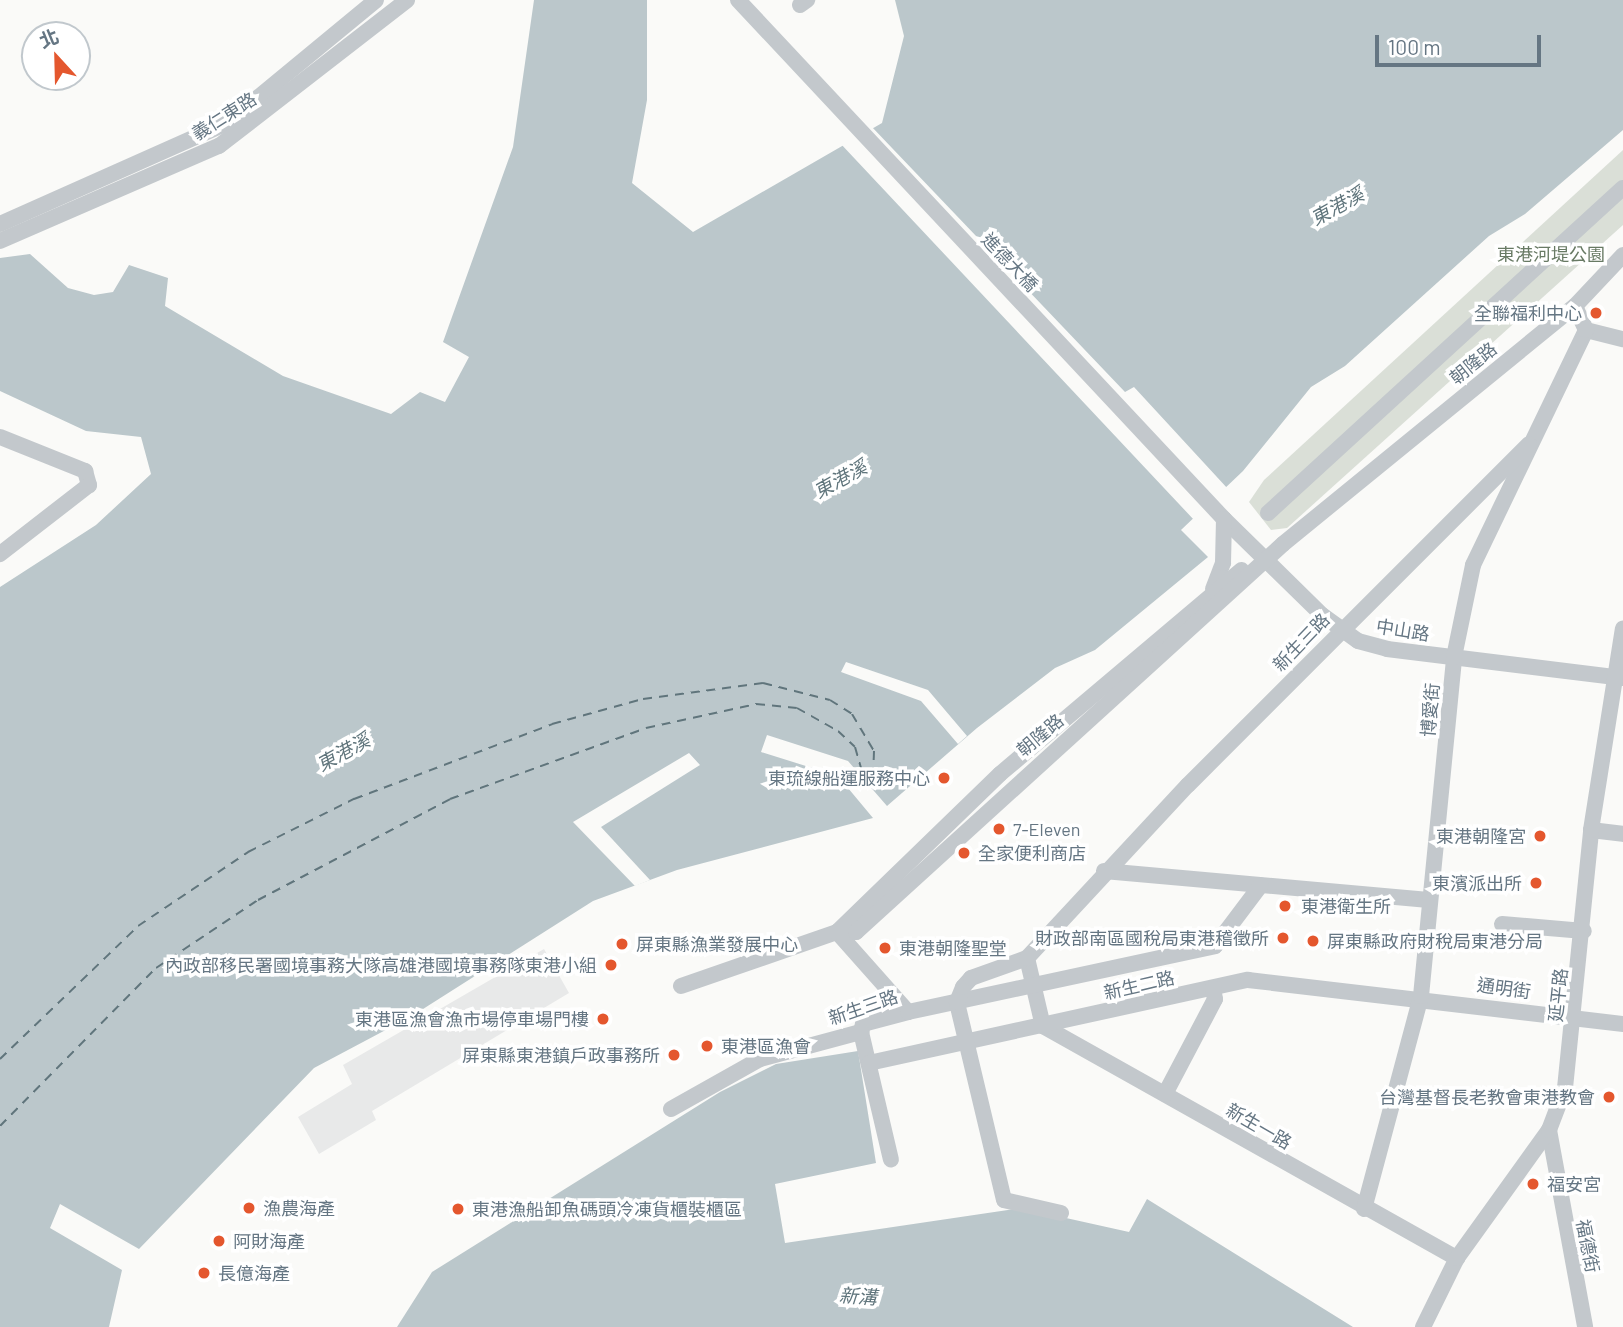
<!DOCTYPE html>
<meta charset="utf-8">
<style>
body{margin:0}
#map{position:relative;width:1623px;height:1327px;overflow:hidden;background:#fafaf8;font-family:Barlow,"Noto Sans TC",sans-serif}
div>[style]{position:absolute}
.built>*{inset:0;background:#e8e9e9}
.green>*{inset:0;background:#dadfd7}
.water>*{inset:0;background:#bbc7cb}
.pier>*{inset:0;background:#fafaf8}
.ferry>*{height:2px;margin-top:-1px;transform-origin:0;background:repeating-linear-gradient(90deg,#60757c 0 9px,transparent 0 16px)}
.minor>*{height:16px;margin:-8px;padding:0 8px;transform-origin:8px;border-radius:8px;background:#c3c8cc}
.dots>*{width:19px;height:19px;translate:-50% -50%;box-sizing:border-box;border:4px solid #fff;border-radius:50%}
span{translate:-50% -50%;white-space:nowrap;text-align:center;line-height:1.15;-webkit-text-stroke:7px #fff;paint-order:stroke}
.street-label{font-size:18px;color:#657683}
.park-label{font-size:18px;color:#687a64}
.poi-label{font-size:18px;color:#657683}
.right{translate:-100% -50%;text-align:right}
.left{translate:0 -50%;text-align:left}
.water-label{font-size:19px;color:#60757c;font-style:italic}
.north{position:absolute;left:21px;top:21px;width:70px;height:70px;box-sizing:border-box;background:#fff;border:2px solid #c1c8cd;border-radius:50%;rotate:338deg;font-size:19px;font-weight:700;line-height:28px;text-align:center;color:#657683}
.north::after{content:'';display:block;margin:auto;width:24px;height:32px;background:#e4572e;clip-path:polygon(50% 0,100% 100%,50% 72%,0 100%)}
.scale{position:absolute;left:1375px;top:35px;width:166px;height:32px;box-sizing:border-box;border:4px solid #657683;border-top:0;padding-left:9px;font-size:21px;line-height:24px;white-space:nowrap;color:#657683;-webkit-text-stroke:5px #fff;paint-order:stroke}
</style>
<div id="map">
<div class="built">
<i style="clip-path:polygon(544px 949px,569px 993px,372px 1111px,376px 1120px,319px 1154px,298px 1117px,352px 1084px,343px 1065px)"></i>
</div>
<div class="green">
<i style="clip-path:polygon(1623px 150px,1623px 225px,1287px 528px,1271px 530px,1249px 502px,1264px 480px)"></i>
</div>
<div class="water">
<i style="clip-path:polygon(534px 0,647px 0,647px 100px,632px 183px,693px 232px,882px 123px,904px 36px,895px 0,1623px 0,1623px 130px,1525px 214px,1489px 236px,1345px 366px,1311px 387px,1243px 471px,1181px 530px,1208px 557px,1095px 650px,1055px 668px,977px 728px,887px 806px,848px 761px,767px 735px,761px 752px,838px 776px,873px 818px,677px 870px,593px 901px,412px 1016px,314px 1068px,139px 1249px,60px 1204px,50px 1228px,122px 1270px,109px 1327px,0 1327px,0 587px,96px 525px,151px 474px,141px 437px,86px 431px,0 391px,0 258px,30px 254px,68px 288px,94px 295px,113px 292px,129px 265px,168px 278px,165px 306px,283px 376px,391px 414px,420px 392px,445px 402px,469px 357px,443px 342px,513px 147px)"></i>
<i style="clip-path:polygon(858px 1051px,876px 1163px,775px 1184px,785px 1243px,1021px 1208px,1129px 1232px,1147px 1199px,1353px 1327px,397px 1327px,432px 1272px,720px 1092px,776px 1064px)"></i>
</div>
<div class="pier">
<i style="clip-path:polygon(871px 126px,1125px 392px,1134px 387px,1228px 489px,1195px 521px,840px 143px)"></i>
<i style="clip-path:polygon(846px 662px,928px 690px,967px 736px,958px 744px,921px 701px,841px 672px)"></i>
<i style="clip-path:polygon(689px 753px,700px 765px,601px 827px,650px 880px,635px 886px,573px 822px)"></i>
</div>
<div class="ferry">
<i style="left:0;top:1059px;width:192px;rotate:-43.9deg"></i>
<i style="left:138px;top:926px;width:133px;rotate:-33.9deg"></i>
<i style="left:248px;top:852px;width:119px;rotate:-26.6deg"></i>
<i style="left:354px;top:799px;width:212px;rotate:-20.7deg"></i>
<i style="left:552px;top:724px;width:94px;rotate:-15.4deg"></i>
<i style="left:643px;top:699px;width:121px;rotate:-7.6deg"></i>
<i style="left:763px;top:683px;width:69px;rotate:14.2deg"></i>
<i style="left:830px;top:700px;width:26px;rotate:32deg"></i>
<i style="left:852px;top:714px;width:43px;rotate:59.3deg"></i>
<i style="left:874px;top:751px;width:38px;rotate:92deg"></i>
<i style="left:0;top:1126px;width:222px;rotate:-45.4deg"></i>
<i style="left:156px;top:968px;width:123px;rotate:-33.7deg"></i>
<i style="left:258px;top:900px;width:217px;rotate:-27.7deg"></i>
<i style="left:450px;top:799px;width:208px;rotate:-19.9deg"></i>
<i style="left:646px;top:728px;width:113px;rotate:-12.3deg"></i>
<i style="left:756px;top:704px;width:41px;rotate:5.6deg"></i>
<i style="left:797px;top:708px;width:47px;rotate:29.3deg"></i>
<i style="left:838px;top:731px;width:23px;rotate:43deg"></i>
<i style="left:855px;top:747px;width:32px;rotate:74deg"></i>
</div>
<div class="minor">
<i style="left:738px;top:0;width:711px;rotate:46.88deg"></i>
<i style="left:1224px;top:519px;width:137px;rotate:44.4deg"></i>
<i style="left:1322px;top:615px;width:44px;rotate:35.8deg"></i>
<i style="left:1358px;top:641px;width:30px;rotate:15deg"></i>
<i style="left:1387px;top:649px;width:238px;rotate:7deg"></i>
<i style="left:800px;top:5px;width:9px;rotate:-36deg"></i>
<i style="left:0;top:224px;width:248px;rotate:-24deg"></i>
<i style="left:227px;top:123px;width:193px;rotate:-39.5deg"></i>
<i style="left:0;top:241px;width:239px;rotate:-23.5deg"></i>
<i style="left:219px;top:146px;width:238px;rotate:-37.8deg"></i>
<i style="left:1586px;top:330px;width:38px;rotate:14deg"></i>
<i style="left:0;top:437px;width:92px;rotate:21.8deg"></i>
<i style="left:85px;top:471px;width:15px;rotate:74deg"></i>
<i style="left:89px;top:485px;width:113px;rotate:142.2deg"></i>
<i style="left:1268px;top:513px;width:481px;rotate:-42.5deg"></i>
<i style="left:1213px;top:589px;width:28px;rotate:-69deg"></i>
<i style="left:1223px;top:563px;width:44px;rotate:-88.7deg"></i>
<i style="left:1591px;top:830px;width:32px;rotate:7deg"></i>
<i style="left:1104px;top:871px;width:326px;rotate:5.1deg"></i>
<i style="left:1502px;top:924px;width:82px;rotate:4.9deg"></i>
<i style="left:837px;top:932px;width:227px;rotate:-44.1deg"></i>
<i style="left:1000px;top:774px;width:316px;rotate:-40.2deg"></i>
<i style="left:837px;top:932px;width:107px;rotate:48.4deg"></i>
<i style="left:1027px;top:958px;width:70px;rotate:76.8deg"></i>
<i style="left:1043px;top:1026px;width:475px;rotate:29.3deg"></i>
<i style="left:681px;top:986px;width:165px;rotate:-19.1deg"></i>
<i style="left:837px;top:932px;width:19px"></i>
<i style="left:856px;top:932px;width:577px;rotate:-42.26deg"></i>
<i style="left:1283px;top:544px;width:377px;rotate:-39.2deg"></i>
<i style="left:861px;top:1032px;width:8px;rotate:-76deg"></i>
<i style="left:863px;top:1024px;width:47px;rotate:-14.9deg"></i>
<i style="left:908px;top:1012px;width:314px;rotate:-12.1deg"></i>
<i style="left:1215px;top:946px;width:76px;rotate:-53deg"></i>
<i style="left:861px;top:1032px;width:131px;rotate:76.8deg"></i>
<i style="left:869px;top:1063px;width:388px;rotate:-12.4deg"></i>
<i style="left:1248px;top:980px;width:378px;rotate:6.7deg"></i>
<i style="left:1165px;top:1094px;width:107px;rotate:-62.2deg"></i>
<i style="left:1215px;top:999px;width:11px;rotate:-100deg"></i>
<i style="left:671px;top:1109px;width:102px;rotate:-29.3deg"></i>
<i style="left:760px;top:1059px;width:105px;rotate:-15deg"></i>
<i style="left:1549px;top:1130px;width:200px;rotate:79.6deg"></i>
<i style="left:1364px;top:1209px;width:220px;rotate:-75deg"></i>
<i style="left:1421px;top:996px;width:341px;rotate:-84.4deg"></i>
<i style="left:1454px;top:657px;width:94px;rotate:-78.3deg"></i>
<i style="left:1473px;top:565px;width:261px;rotate:-64.3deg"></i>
<i style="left:1586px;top:330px;width:26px;rotate:-115deg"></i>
<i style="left:1575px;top:306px;width:70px;rotate:-46.7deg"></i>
<i style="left:1061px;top:1213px;width:58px;rotate:-167.2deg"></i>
<i style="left:1004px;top:1200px;width:204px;rotate:-103.4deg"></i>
<i style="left:957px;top:1002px;width:16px;rotate:-68deg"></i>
<i style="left:963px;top:987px;width:12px;rotate:-48deg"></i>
<i style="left:971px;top:978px;width:59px;rotate:-19.7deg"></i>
<i style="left:1027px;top:958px;width:236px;rotate:-47.1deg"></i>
<i style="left:1188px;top:785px;width:482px;rotate:-45deg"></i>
<i style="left:1423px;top:1327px;width:77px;rotate:-63.8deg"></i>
<i style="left:1457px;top:1258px;width:158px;rotate:-54.3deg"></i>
<i style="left:1549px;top:1130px;width:45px;rotate:-69.1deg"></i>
<i style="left:1565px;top:1088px;width:259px;rotate:-84.2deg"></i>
<i style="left:1591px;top:830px;width:204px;rotate:-81deg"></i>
</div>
<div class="dots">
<i style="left:1596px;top:313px;background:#e4572e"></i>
<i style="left:944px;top:778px;background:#e4572e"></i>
<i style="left:999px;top:829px;background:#e4572e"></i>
<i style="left:1540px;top:836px;background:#e4572e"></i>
<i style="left:964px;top:853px;background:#e4572e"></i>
<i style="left:1536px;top:883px;background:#e4572e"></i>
<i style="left:1285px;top:906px;background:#e4572e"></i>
<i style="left:1283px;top:938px;background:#e4572e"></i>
<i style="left:1313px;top:941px;background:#e4572e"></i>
<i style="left:622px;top:944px;background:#e4572e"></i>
<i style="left:885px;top:948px;background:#e4572e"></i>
<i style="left:611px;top:965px;background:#e4572e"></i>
<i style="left:603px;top:1019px;background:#e4572e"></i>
<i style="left:707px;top:1046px;background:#e4572e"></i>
<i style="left:674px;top:1055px;background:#e4572e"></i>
<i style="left:1609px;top:1097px;background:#e4572e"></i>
<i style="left:1533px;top:1184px;background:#e4572e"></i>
<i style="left:249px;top:1208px;background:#e4572e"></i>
<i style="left:458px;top:1209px;background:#e4572e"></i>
<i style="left:219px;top:1241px;background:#e4572e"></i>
<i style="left:204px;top:1273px;background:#e4572e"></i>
</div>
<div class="street-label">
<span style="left:224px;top:116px;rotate:-32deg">義仁東路</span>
<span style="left:1010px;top:262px;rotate:47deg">進德大橋</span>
<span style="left:1473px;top:363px;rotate:-39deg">朝隆路</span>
<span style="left:1403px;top:630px;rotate:9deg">中山路</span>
<span style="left:1301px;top:642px;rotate:-46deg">新生三路</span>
<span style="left:1430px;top:710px;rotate:-85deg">博愛街</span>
<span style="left:1040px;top:735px;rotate:-40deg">朝隆路</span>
<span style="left:1139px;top:985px;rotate:-13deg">新生二路</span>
<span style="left:1504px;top:988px;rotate:8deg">通明街</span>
<span style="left:1558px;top:995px;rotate:-84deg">延平路</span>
<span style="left:863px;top:1007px;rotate:-19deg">新生三路</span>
<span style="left:1259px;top:1126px;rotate:30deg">新生一路</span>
<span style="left:1588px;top:1246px;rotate:79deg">福德街</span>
</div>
<div class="park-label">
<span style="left:1551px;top:254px">東港河堤公園</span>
</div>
<div class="poi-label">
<span class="right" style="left:1582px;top:313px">全聯福利中心</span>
<span class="right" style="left:930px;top:778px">東琉線船運服務中心</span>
<span class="left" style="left:1013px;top:829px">7-Eleven</span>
<span class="right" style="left:1526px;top:836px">東港朝隆宮</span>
<span class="left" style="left:978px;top:853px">全家便利商店</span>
<span class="right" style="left:1522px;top:883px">東濱派出所</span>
<span class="left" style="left:1301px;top:906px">東港衛生所</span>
<span class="right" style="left:1269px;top:938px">財政部南區國稅局東港稽徵所</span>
<span class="left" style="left:1327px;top:941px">屏東縣政府財稅局東港分局</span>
<span class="left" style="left:636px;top:944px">屏東縣漁業發展中心</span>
<span class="left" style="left:899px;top:948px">東港朝隆聖堂</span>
<span class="right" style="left:597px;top:965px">內政部移民署國境事務大隊高雄港國境事務隊東港小組</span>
<span class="right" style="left:589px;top:1019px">東港區漁會漁市場停車場門樓</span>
<span class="left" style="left:721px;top:1046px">東港區漁會</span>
<span class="right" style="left:660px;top:1055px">屏東縣東港鎮戶政事務所</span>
<span class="right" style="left:1595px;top:1097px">台灣基督長老教會東港教會</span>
<span class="left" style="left:1547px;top:1184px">福安宮</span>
<span class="left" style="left:263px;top:1208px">漁農海產</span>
<span class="left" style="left:472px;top:1209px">東港漁船卸魚碼頭冷凍貨櫃裝櫃區</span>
<span class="left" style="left:233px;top:1241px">阿財海產</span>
<span class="left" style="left:218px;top:1273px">長億海產</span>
</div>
<div class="water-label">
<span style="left:1337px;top:206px;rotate:-29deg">東港溪</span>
<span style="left:840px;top:479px;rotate:-29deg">東港溪</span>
<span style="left:343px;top:752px;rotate:-29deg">東港溪</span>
<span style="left:858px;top:1296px;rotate:4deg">新溝</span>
</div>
<div class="north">北</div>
<div class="scale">100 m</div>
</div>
